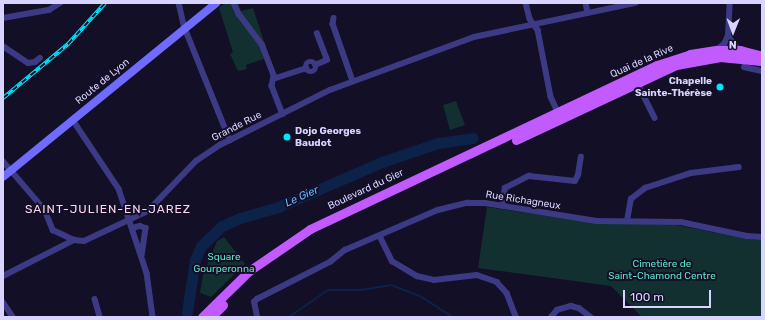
<!DOCTYPE html>
<meta charset="utf-8">
<style>
body{margin:0}
#map{position:relative;width:765px;height:320px;overflow:hidden;background:#130f26;font-family:Rubik,sans-serif}
div>[style]{position:absolute}
.green>*{inset:0;background:#12302f}
.stream>*{height:2px;margin:-1px;padding:0 1px;transform-origin:1px;border-radius:1px;background:#0c2248}
.river>*{height:11px;margin:-5.5px;padding:0 5.5px;transform-origin:5.5px;border-radius:5.5px;background:#0c2248}
.minor>*{height:5.5px;margin:-2.75px;padding:0 2.75px;transform-origin:2.75px;border-radius:2.75px;background:#3d3a85}
.minor>.ring{margin:-2.75px;padding:0;box-sizing:content-box;background:none;border:5.5px solid #3d3a85;border-radius:50%}
.secondary>*{height:8px;margin:-4px;padding:0 4px;transform-origin:4px;border-radius:4px;background:#6f6bff}
.primary>*{height:9px;margin:-4.5px;padding:0 4.5px;transform-origin:4.5px;border-radius:4.5px;background:#c25bff}
.rail>*{height:3.5px;margin-top:-1.75px;transform-origin:0;background:repeating-linear-gradient(90deg,#130f26 0 6px,#00e5ff 0 12px);box-sizing:border-box;border-block:1px solid #00e5ff}
.dots>*{width:11px;height:11px;translate:-50% -50%;box-sizing:border-box;border:2px solid #130f26;border-radius:50%}
span{translate:-50% -50%;white-space:nowrap;text-align:center;line-height:1.15;-webkit-text-stroke:4px #130f26;paint-order:stroke}
.street-label{font-size:10px;color:#d9d4ff}
.poi-label{font-size:10px;color:#d9d4ff;font-weight:700}
.right{translate:-100% -50%;text-align:right}
.left{translate:0 -50%;text-align:left}
.park-label{font-size:10px;color:#5fe0c0}
.water-label{font-size:11px;color:#62b6ff;font-style:italic}
.quarter-label{font-size:12px;color:#ffd6f0;letter-spacing:1px}
.frame{position:absolute;inset:0;border:4px solid #d9d4ff;pointer-events:none}
.north{position:absolute;left:713px;top:12px;width:40px;height:40px;-webkit-text-stroke:3px #130f26;paint-order:stroke;rotate:181deg;font-size:11px;font-weight:700;line-height:16px;text-align:center;color:#d9d4ff}
.north::after{content:'';display:block;margin:auto;width:14px;height:18px;background:#d9d4ff;clip-path:polygon(50% 0,100% 100%,50% 72%,0 100%)}
.scale{position:absolute;left:623px;top:290px;width:88px;height:18px;box-sizing:border-box;border:2px solid #d9d4ff;border-top:0;padding-left:5px;font-size:12px;line-height:14px;white-space:nowrap;color:#d9d4ff;-webkit-text-stroke:3px #130f26;paint-order:stroke}
</style>
<div id="map">
<div class="green">
<i style="clip-path:polygon(225px 3px,238px 3px,241px 11px,253px 8px,269px 57px,246px 65px,247px 69px,238px 71px,230px 54px,233px 52px,219px 8px)"></i>
<i style="clip-path:polygon(456px 101px,465px 125px,450px 130px,443px 105px)"></i>
<i style="clip-path:polygon(487px 207px,601px 224px,666px 223px,747px 239px,762px 240px,762px 317px,642px 317px,611px 286px,478px 268px)"></i>
<i style="clip-path:polygon(224px 237px,245px 264px,211px 297px,200px 293px,203px 275px,217px 241px)"></i>
</div>
<div class="stream">
<i style="left:289px;top:317px;width:47px;rotate:-34.7deg"></i>
<i style="left:328px;top:290px;width:33px"></i>
<i style="left:361px;top:290px;width:30px;rotate:-9deg"></i>
<i style="left:391px;top:285px;width:31px;rotate:21deg"></i>
<i style="left:420px;top:296px;width:38px;rotate:33deg"></i>
</div>
<div class="river">
<i style="left:187px;top:312px;width:53px;rotate:-81.3deg"></i>
<i style="left:195px;top:260px;width:15px;rotate:-67deg"></i>
<i style="left:201px;top:246px;width:29px;rotate:-44deg"></i>
<i style="left:222px;top:226px;width:20px;rotate:-24deg"></i>
<i style="left:240px;top:218px;width:40px;rotate:-16deg"></i>
<i style="left:278px;top:207px;width:113px;rotate:-23.4deg"></i>
<i style="left:382px;top:162px;width:59px;rotate:-18.7deg"></i>
<i style="left:438px;top:143px;width:35px;rotate:-8deg"></i>
</div>
<div class="minor">
<i style="left:179px;top:3px;width:26px;rotate:77deg"></i>
<i style="left:185px;top:28px;width:121px;rotate:68.1deg"></i>
<i style="left:234px;top:3px;width:12px;rotate:66deg"></i>
<i style="left:239px;top:14px;width:38px;rotate:53deg"></i>
<i style="left:262px;top:44px;width:34px;rotate:69deg"></i>
<i style="left:274px;top:76px;width:10px;rotate:101deg"></i>
<i style="left:272px;top:86px;width:30px;rotate:69deg"></i>
<i style="left:526px;top:3px;width:16px;rotate:76deg"></i>
<i style="left:530px;top:19px;width:14px;rotate:54deg"></i>
<i style="left:538px;top:30px;width:68px;rotate:79deg"></i>
<i style="left:551px;top:97px;width:19px;rotate:65deg"></i>
<i style="left:586px;top:3px;width:10px;rotate:79deg"></i>
<i style="left:3px;top:18px;width:47px;rotate:-9.9deg"></i>
<i style="left:49px;top:10px;width:13px;rotate:-32deg"></i>
<i style="left:334px;top:18px;width:6px;rotate:99deg"></i>
<i style="left:333px;top:24px;width:60px;rotate:70.7deg"></i>
<i style="left:728px;top:36px;width:18px;rotate:52deg"></i>
<i style="left:3px;top:46px;width:30px;rotate:34deg"></i>
<i style="left:28px;top:63px;width:7px;rotate:-8deg"></i>
<i style="left:35px;top:62px;width:6px;rotate:-39deg"></i>
<i style="left:716px;top:50px;width:10px;rotate:-37deg"></i>
<i style="left:724px;top:44px;width:9px;rotate:-63deg"></i>
<i style="left:728px;top:36px;width:33px;rotate:-87deg"></i>
<i class="ring" style="left:306px;top:62px;width:4.5px;height:4.5px"></i>
<i style="left:315px;top:65px;width:13px;rotate:-23deg"></i>
<i style="left:327px;top:60px;width:28px;rotate:-111deg"></i>
<i style="left:744px;top:67px;width:18px;rotate:13deg"></i>
<i style="left:273px;top:79px;width:35px;rotate:-18deg"></i>
<i style="left:637px;top:82px;width:40px;rotate:63.4deg"></i>
<i style="left:73px;top:120px;width:83px;rotate:56.3deg"></i>
<i style="left:119px;top:189px;width:89px;rotate:71.6deg"></i>
<i style="left:147px;top:273px;width:44px;rotate:82.2deg"></i>
<i style="left:3px;top:161px;width:65px;rotate:49.4deg"></i>
<i style="left:45px;top:210px;width:22px;rotate:68deg"></i>
<i style="left:53px;top:230px;width:23px;rotate:25deg"></i>
<i style="left:74px;top:240px;width:10px;rotate:6deg"></i>
<i style="left:84px;top:241px;width:71px;rotate:-25.1deg"></i>
<i style="left:148px;top:211px;width:69px;rotate:-46.2deg"></i>
<i style="left:196px;top:161px;width:29px;rotate:-34deg"></i>
<i style="left:220px;top:145px;width:123px;rotate:-26.6deg"></i>
<i style="left:330px;top:90px;width:153px;rotate:-20.2deg"></i>
<i style="left:474px;top:37px;width:165px;rotate:-11.9deg"></i>
<i style="left:502px;top:206px;width:18px;rotate:-81deg"></i>
<i style="left:505px;top:188px;width:27px;rotate:-27deg"></i>
<i style="left:529px;top:176px;width:46px;rotate:6.2deg"></i>
<i style="left:575px;top:181px;width:7px;rotate:-63deg"></i>
<i style="left:578px;top:175px;width:18px;rotate:-81deg"></i>
<i style="left:627px;top:221px;width:22px;rotate:-80deg"></i>
<i style="left:631px;top:199px;width:18px;rotate:-38deg"></i>
<i style="left:645px;top:188px;width:48px;rotate:-18.1deg"></i>
<i style="left:691px;top:173px;width:48px;rotate:-7.1deg"></i>
<i style="left:133px;top:228px;width:7px;rotate:-16deg"></i>
<i style="left:140px;top:226px;width:6px;rotate:18deg"></i>
<i style="left:146px;top:228px;width:27px;rotate:98deg"></i>
<i style="left:380px;top:236px;width:28px;rotate:64deg"></i>
<i style="left:392px;top:261px;width:29px;rotate:31deg"></i>
<i style="left:417px;top:276px;width:17px;rotate:13deg"></i>
<i style="left:434px;top:280px;width:43px;rotate:-6.6deg"></i>
<i style="left:477px;top:275px;width:21px;rotate:19deg"></i>
<i style="left:497px;top:282px;width:15px;rotate:48deg"></i>
<i style="left:507px;top:293px;width:26px;rotate:69deg"></i>
<i style="left:3px;top:276px;width:80px;rotate:-26.9deg"></i>
<i style="left:95px;top:299px;width:19px;rotate:74deg"></i>
<i style="left:3px;top:302px;width:18px;rotate:56deg"></i>
<i style="left:257px;top:317px;width:15px;rotate:-101deg"></i>
<i style="left:254px;top:302px;width:4px;rotate:-45deg"></i>
<i style="left:257px;top:299px;width:82px;rotate:-26.9deg"></i>
<i style="left:330px;top:262px;width:19px;rotate:-39deg"></i>
<i style="left:345px;top:250px;width:101px;rotate:-23.3deg"></i>
<i style="left:438px;top:210px;width:30px;rotate:-14deg"></i>
<i style="left:467px;top:203px;width:18px"></i>
<i style="left:485px;top:203px;width:113px;rotate:9.1deg"></i>
<i style="left:597px;top:221px;width:84px;rotate:0.7deg"></i>
<i style="left:681px;top:222px;width:67px;rotate:12deg"></i>
<i style="left:747px;top:236px;width:15px;rotate:4deg"></i>
<i style="left:551px;top:317px;width:9px;rotate:-49deg"></i>
<i style="left:557px;top:310px;width:15px;rotate:-16deg"></i>
<i style="left:571px;top:306px;width:8px;rotate:14deg"></i>
<i style="left:579px;top:308px;width:15px;rotate:37deg"></i>
</div>
<div class="secondary">
<i style="left:3px;top:177px;width:275px;rotate:-39.2deg"></i>
</div>
<div class="primary">
<i style="left:516px;top:140px;width:177px;rotate:-25.1deg"></i>
<i style="left:676px;top:65px;width:45px;rotate:-10.3deg"></i>
<i style="left:720px;top:57px;width:41px;rotate:5.6deg"></i>
<i style="left:202px;top:317px;width:66px;rotate:-44.4deg"></i>
<i style="left:249px;top:271px;width:74px;rotate:-34.5deg"></i>
<i style="left:310px;top:229px;width:384px;rotate:-25.3deg"></i>
<i style="left:657px;top:65px;width:35px;rotate:-18deg"></i>
<i style="left:690px;top:54px;width:26px;rotate:-9deg"></i>
<i style="left:716px;top:50px;width:24px"></i>
<i style="left:740px;top:50px;width:23px;rotate:15deg"></i>
<i style="left:211px;top:317px;width:17px;rotate:-45deg"></i>
</div>
<div class="rail">
<i style="left:3px;top:98px;width:85px;rotate:-39.7deg"></i>
<i style="left:68px;top:44px;width:55px;rotate:-47.9deg"></i>
</div>
<div class="dots">
<i style="left:720px;top:87px;background:#00e5ff"></i>
<i style="left:287px;top:137px;background:#00e5ff"></i>
</div>
<div class="street-label">
<span style="left:642px;top:62px;rotate:-24deg">Quai de la Rive</span>
<span style="left:103px;top:82px;rotate:-39deg">Route de Lyon</span>
<span style="left:237px;top:127px;rotate:-27deg">Grande Rue</span>
<span style="left:366px;top:190px;rotate:-25deg">Boulevard du Gier</span>
<span style="left:523px;top:201px;rotate:9deg">Rue Richagneux</span>
</div>
<div class="poi-label">
<span class="right" style="left:712px;top:87px">Chapelle<br>Sainte-Thérèse</span>
<span class="left" style="left:295px;top:137px">Dojo Georges<br>Baudot</span>
</div>
<div class="park-label">
<span style="left:224px;top:263px">Square<br>Gourperonna</span>
<span style="left:662px;top:270px">Cimetière de<br>Saint-Chamond Centre</span>
</div>
<div class="water-label">
<span style="left:302px;top:197px;rotate:-24deg">Le Gier</span>
</div>
<div class="quarter-label">
<span style="left:108px;top:210px">SAINT-JULIEN-EN-JAREZ</span>
</div>
<div class="frame"></div>
<div class="north">N</div>
<div class="scale">100 m</div>
</div>
